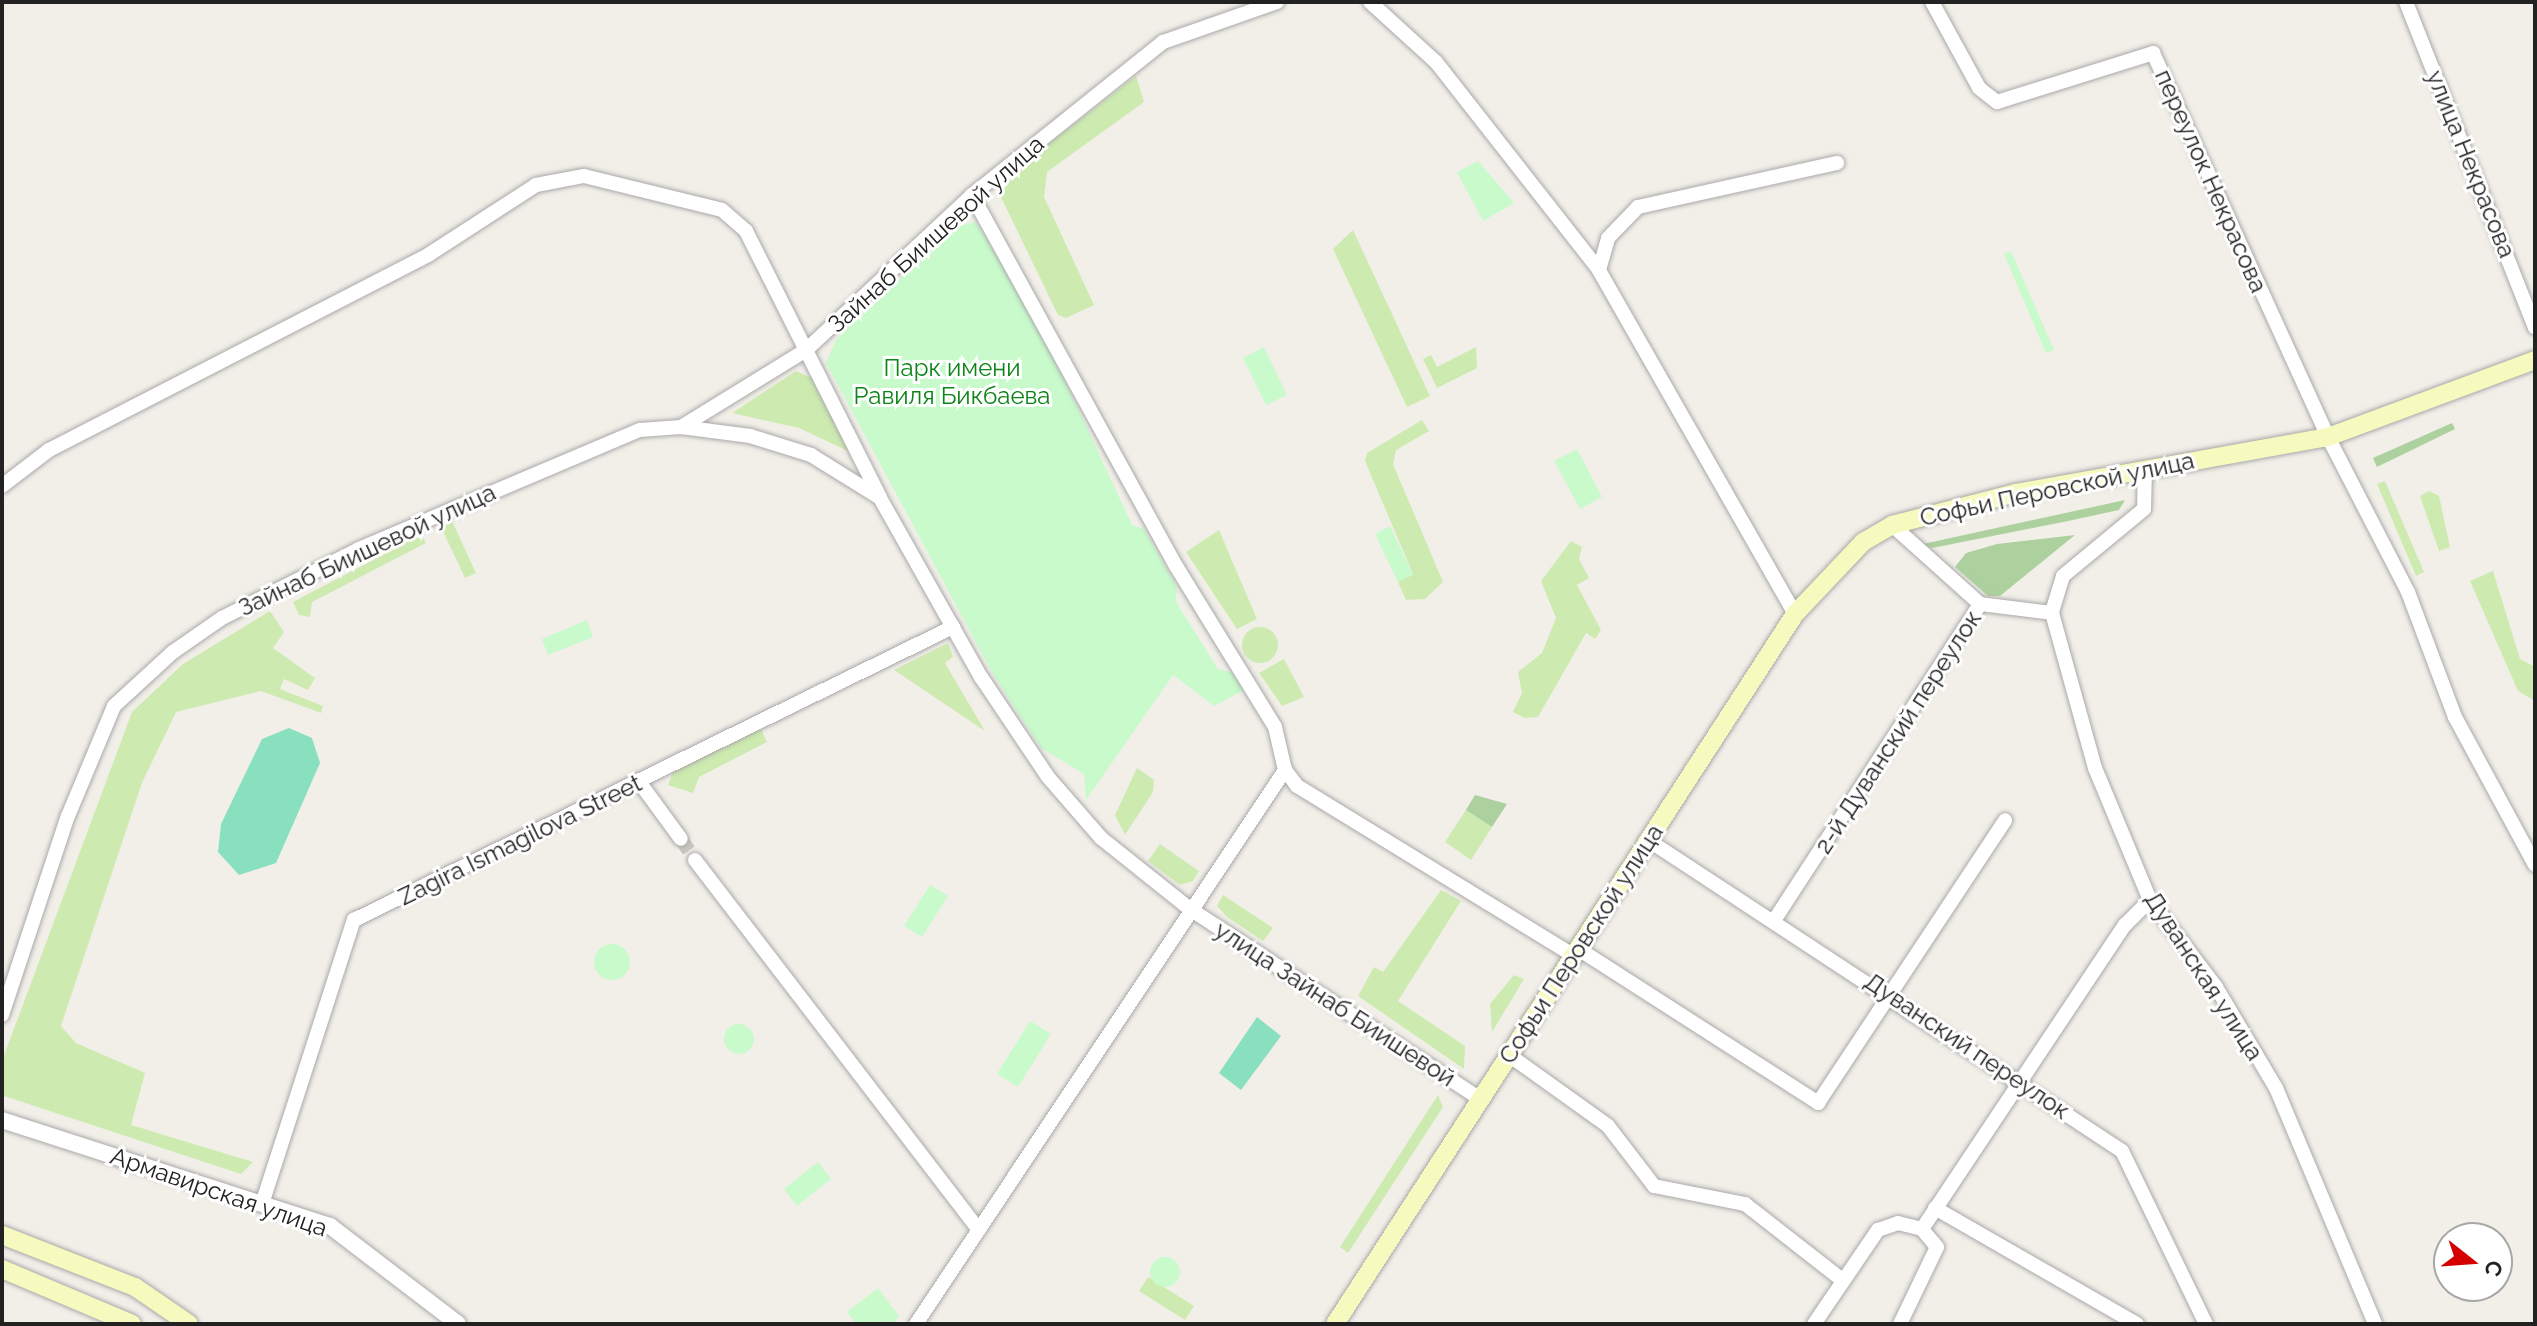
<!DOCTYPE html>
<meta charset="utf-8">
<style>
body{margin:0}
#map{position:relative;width:2537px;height:1326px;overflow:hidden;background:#f2efe9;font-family:Raleway,sans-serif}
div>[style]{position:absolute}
.grass>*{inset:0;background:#cdebb0}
.round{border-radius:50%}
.forest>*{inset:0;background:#add19e}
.park>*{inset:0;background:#c8facc}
.pitch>*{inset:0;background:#88e0be}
.minor-tunnel>*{height:14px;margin-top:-7px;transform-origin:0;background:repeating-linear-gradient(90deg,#c8c6c1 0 14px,transparent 0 21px)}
.roads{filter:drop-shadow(0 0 2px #a9a9a9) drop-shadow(0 0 2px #a9a9a9)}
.minor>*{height:14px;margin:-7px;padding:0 7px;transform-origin:7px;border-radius:7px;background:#fff}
.tertiary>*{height:16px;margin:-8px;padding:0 8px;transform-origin:8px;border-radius:8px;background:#fff}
.secondary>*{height:18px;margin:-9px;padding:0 9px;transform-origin:9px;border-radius:9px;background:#f7fabf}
span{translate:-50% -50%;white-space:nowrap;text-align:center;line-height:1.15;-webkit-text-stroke:6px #fff;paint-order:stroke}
.street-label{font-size:24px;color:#222}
.park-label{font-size:24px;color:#0c8416}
.frame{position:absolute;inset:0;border:4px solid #222;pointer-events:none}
.north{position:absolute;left:2433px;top:1222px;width:80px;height:80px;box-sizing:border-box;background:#fff;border:2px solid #a7a7a7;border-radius:50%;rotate:107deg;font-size:22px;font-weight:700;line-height:32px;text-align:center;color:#222}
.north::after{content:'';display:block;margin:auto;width:28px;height:36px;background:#d40000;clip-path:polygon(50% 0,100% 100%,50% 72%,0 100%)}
</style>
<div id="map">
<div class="grass">
<i style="clip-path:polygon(1136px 76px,1144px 102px,1047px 172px,1044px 197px,1094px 305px,1066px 318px,1058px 315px,999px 193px,1037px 153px)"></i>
<i style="clip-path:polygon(1353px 230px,1430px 396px,1407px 407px,1333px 249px)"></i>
<i style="clip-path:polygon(1476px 347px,1477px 368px,1437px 388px,1423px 359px,1431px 355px,1437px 367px)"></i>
<i style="clip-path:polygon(796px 371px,814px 379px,850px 452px,799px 428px,732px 413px)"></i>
<i style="clip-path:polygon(1422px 420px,1429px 431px,1396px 450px,1393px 464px,1443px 582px,1425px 599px,1406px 600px,1398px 582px,1413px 574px,1365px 461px,1367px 453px)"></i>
<i style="clip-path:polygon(2385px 481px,2424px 572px,2416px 576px,2377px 484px)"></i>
<i style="clip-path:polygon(2429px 491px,2439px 496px,2450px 547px,2439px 551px,2420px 496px)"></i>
<i style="clip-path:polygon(452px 521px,476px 573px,465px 578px,441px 527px)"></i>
<i style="clip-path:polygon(1219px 530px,1257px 619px,1237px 629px,1186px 552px)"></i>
<i style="clip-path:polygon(421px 535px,426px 543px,312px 602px,310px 617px,299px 615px,293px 602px)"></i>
<i style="clip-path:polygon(1571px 541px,1582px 547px,1579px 559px,1589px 578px,1577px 585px,1601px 630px,1595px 639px,1586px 633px,1538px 717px,1525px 718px,1513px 712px,1522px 693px,1518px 672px,1542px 653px,1556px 618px,1541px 581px)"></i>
<i style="clip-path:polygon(2493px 571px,2520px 659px,2535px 667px,2535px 701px,2518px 691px,2470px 581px)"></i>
<i style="clip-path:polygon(270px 611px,284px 632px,273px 648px,315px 678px,308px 690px,284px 679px,280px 689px,323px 706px,321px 713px,261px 691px,176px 712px,142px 783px,61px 1026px,76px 1043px,145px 1073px,131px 1125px,253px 1162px,241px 1174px,4px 1096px,2px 1061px,132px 712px,183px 664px)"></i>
<i class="round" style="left:1242px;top:627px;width:36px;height:36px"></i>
<i style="clip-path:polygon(948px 643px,953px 657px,945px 663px,985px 731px,894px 670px)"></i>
<i style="clip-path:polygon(1284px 659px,1304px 697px,1282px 706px,1259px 673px)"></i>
<i style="clip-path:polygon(760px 727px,767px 742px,699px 777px,693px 793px,668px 785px,673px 772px)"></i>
<i style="clip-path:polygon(1137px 768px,1154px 780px,1153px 792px,1125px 835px,1115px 815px)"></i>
<i style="clip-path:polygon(1466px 810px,1492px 827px,1471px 860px,1445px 842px)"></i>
<i style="clip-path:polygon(1160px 844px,1199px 871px,1193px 881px,1180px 885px,1148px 861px)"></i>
<i style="clip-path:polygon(1441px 890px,1461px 901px,1398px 1001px,1465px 1046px,1464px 1069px,1358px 996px,1374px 967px,1383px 972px)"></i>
<i style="clip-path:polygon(1223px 895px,1273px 928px,1263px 941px,1227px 917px,1217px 906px)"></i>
<i style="clip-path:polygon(1514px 975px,1524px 979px,1492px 1032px,1490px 1004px)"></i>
<i style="clip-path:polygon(1438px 1095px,1443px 1107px,1348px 1253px,1340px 1247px)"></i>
<i style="clip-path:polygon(1148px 1277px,1194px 1306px,1185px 1320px,1139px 1291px)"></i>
</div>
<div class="forest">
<i style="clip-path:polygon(2452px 423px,2455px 429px,2377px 467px,2373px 458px)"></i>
<i style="clip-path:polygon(2125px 500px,2119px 510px,2068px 521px,1932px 548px,1923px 544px)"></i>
<i style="clip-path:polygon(2075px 535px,2000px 596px,1988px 596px,1955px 567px,1966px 553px,1997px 544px)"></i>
<i style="clip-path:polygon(1475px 795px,1507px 804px,1492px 827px,1466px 810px)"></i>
</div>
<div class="park">
<i style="clip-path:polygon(1478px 161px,1514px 203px,1483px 221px,1457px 172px)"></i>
<i style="clip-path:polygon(976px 222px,1043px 333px,1132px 525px,1144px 529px,1177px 587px,1176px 602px,1218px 669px,1238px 674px,1246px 689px,1214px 706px,1173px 675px,1086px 800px,1084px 774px,1041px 748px,993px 674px,826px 363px,836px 340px,955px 226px)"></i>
<i style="clip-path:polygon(2011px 251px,2054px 350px,2046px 353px,2004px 254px)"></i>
<i style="clip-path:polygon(1264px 347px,1287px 395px,1266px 405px,1243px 358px)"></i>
<i style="clip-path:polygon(1577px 449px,1602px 497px,1580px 509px,1554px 461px)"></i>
<i style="clip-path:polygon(1390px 526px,1413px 575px,1398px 582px,1375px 534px)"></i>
<i style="clip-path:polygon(587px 620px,593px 637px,548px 655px,542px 639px)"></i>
<i style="clip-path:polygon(930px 885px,948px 896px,922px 937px,904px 926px)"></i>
<i class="round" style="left:594px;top:944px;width:36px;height:36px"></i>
<i style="clip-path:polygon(1030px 1021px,1051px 1034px,1018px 1087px,997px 1074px)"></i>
<i class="round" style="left:724px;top:1024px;width:30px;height:30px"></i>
<i style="clip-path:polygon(818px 1162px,831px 1179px,797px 1206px,784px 1189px)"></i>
<i class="round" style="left:1150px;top:1257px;width:30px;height:30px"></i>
<i style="clip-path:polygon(878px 1288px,899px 1316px,893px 1324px,856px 1324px,847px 1312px)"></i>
</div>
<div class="pitch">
<i style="clip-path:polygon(289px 728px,312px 738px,320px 763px,276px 863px,239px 875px,218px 852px,221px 824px,262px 739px)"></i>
<i style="clip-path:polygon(1257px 1017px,1281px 1036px,1241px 1090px,1219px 1073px)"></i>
</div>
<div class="minor-tunnel">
<i style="left:681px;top:839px;width:25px;rotate:56deg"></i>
</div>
<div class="roads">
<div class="minor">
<i style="left:1370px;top:2px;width:89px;rotate:42.3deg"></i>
<i style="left:1436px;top:62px;width:264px;rotate:51.9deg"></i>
<i style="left:1932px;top:2px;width:98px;rotate:61.3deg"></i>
<i style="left:1979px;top:88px;width:23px;rotate:38deg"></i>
<i style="left:1997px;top:102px;width:164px;rotate:-17.4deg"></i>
<i style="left:2153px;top:53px;width:422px;rotate:65.5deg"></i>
<i style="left:2328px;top:437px;width:174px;rotate:62.7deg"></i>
<i style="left:2408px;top:592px;width:134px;rotate:69.4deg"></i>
<i style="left:2455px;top:717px;width:168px;rotate:61.6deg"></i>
<i style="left:2406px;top:2px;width:350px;rotate:68.4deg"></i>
<i style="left:972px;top:195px;width:423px;rotate:61.2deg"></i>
<i style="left:1176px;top:566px;width:189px;rotate:58.4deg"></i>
<i style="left:1275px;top:727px;width:44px;rotate:76.9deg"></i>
<i style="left:1285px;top:770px;width:20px;rotate:53deg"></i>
<i style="left:1297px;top:786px;width:324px;rotate:31.5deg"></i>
<i style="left:681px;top:427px;width:147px;rotate:-31.6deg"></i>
<i style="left:806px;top:350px;width:227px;rotate:-43deg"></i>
<i style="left:972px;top:195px;width:245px;rotate:-38.7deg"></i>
<i style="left:1163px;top:42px;width:121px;rotate:-19.3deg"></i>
<i style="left:2145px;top:469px;width:40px;rotate:91.4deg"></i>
<i style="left:2144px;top:509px;width:105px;rotate:140.4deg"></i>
<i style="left:2063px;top:576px;width:39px;rotate:107deg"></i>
<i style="left:2052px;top:613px;width:161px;rotate:74.5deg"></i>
<i style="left:2095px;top:768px;width:143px;rotate:67.4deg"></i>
<i style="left:2150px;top:900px;width:109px;rotate:52.8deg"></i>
<i style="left:2216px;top:987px;width:117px;rotate:59.3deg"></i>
<i style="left:2276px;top:1088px;width:256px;rotate:67.2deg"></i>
<i style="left:2px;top:486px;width:59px;rotate:-37.5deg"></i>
<i style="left:49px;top:450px;width:426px;rotate:-27.2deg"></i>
<i style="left:428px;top:255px;width:129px;rotate:-32.9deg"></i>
<i style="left:536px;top:185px;width:49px;rotate:-10.6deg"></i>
<i style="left:584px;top:176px;width:142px;rotate:13.8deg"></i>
<i style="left:722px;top:210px;width:32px;rotate:41deg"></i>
<i style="left:746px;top:231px;width:298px;rotate:63.3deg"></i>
<i style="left:1892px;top:525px;width:118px;rotate:41.9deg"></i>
<i style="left:1795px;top:614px;width:396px;rotate:-119.7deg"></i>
<i style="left:1599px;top:270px;width:33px;rotate:-74deg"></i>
<i style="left:1608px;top:238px;width:43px;rotate:-45.9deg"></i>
<i style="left:1638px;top:207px;width:204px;rotate:-12.5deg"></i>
<i style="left:640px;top:783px;width:69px;rotate:53.8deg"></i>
<i style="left:1648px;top:840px;width:567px;rotate:33.27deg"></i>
<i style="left:2122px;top:1151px;width:192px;rotate:64.1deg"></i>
<i style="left:695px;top:860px;width:466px;rotate:52.5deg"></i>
<i style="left:1775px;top:919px;width:376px;rotate:-56.9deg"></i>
<i style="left:1980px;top:604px;width:73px;rotate:7.1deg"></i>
<i style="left:1577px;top:948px;width:287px;rotate:32.7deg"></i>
<i style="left:1818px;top:1103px;width:339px;rotate:-56.5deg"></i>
<i style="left:2px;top:1015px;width:210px;rotate:-71.7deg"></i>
<i style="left:68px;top:816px;width:119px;rotate:-67.3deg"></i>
<i style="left:114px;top:706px;width:80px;rotate:-42.5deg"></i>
<i style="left:173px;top:652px;width:60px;rotate:-34.8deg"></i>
<i style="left:222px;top:618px;width:153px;rotate:-26.7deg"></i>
<i style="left:359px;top:549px;width:305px;rotate:-23deg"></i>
<i style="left:640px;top:430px;width:41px;rotate:-4.2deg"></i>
<i style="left:681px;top:427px;width:70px;rotate:7.4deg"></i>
<i style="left:750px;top:436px;width:64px;rotate:17.3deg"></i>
<i style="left:811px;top:455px;width:81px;rotate:31.9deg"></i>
<i style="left:880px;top:498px;width:206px;rotate:60.6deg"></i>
<i style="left:981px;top:677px;width:120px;rotate:56.2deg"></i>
<i style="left:1048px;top:777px;width:81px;rotate:49deg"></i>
<i style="left:1101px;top:838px;width:114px;rotate:38.6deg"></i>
<i style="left:1190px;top:909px;width:347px;rotate:33.2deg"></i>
<i style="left:1509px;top:1055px;width:122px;rotate:35.6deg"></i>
<i style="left:1608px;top:1126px;width:76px;rotate:52.5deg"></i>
<i style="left:1654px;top:1186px;width:93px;rotate:11.2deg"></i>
<i style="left:1745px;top:1204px;width:122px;rotate:38deg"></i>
<i style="left:262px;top:1204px;width:299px;rotate:-72.1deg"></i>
<i style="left:354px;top:920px;width:667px;rotate:-26.07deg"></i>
<i style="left:1935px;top:1208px;width:233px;rotate:29.9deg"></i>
<i style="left:916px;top:1324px;width:666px;rotate:-56.33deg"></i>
<i style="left:1814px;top:1324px;width:114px;rotate:-55.8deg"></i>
<i style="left:1878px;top:1230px;width:21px;rotate:-19deg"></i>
<i style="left:1898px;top:1223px;width:25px;rotate:14deg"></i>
<i style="left:1922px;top:1229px;width:366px;rotate:-56.3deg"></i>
<i style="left:2125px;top:925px;width:35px;rotate:-45deg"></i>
<i style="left:1900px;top:1324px;width:85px;rotate:-64.3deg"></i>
<i style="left:1937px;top:1247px;width:23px;rotate:-130deg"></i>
</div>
<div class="tertiary">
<i style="left:2px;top:1120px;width:345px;rotate:17.9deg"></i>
<i style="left:330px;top:1226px;width:161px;rotate:37.4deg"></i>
</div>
<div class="secondary">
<i style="left:2px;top:1235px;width:143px;rotate:21.4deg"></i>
<i style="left:135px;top:1287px;width:65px;rotate:34.4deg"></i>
<i style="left:2px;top:1269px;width:141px;rotate:22.9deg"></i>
<i style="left:1335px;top:1324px;width:846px;rotate:-57.06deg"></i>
<i style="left:1795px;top:614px;width:99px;rotate:-46.6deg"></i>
<i style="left:1863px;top:542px;width:34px;rotate:-30deg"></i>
<i style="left:1892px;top:525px;width:128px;rotate:-14.5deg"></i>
<i style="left:2016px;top:493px;width:317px;rotate:-10.2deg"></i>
<i style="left:2328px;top:437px;width:221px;rotate:-20.4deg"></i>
</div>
</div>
<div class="street-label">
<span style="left:2471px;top:164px;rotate:68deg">улица Некрасова</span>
<span style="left:2211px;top:181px;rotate:66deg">переулок Некрасова</span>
<span style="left:936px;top:234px;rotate:-42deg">Зайнаб Биишевой улица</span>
<span style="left:2057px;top:489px;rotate:-12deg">Софьи Перовской улица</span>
<span style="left:367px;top:550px;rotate:-25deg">Зайнаб Биишевой улица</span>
<span style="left:1898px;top:732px;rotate:-57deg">2-й Дуванский переулок</span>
<span style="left:520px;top:840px;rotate:-26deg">Zagira Ismagilova Street</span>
<span style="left:1581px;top:944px;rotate:-57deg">Софьи Перовской улица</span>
<span style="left:2204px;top:976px;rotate:57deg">Дуванская улица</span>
<span style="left:1335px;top:1004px;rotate:33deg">улица Зайнаб Биишевой</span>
<span style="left:1967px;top:1046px;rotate:34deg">Дуванский переулок</span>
<span style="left:219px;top:1192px;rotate:19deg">Армавирская улица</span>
</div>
<div class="park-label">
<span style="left:952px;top:382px">Парк имени<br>Равиля Бикбаева</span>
</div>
<div class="frame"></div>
<div class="north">С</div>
</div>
